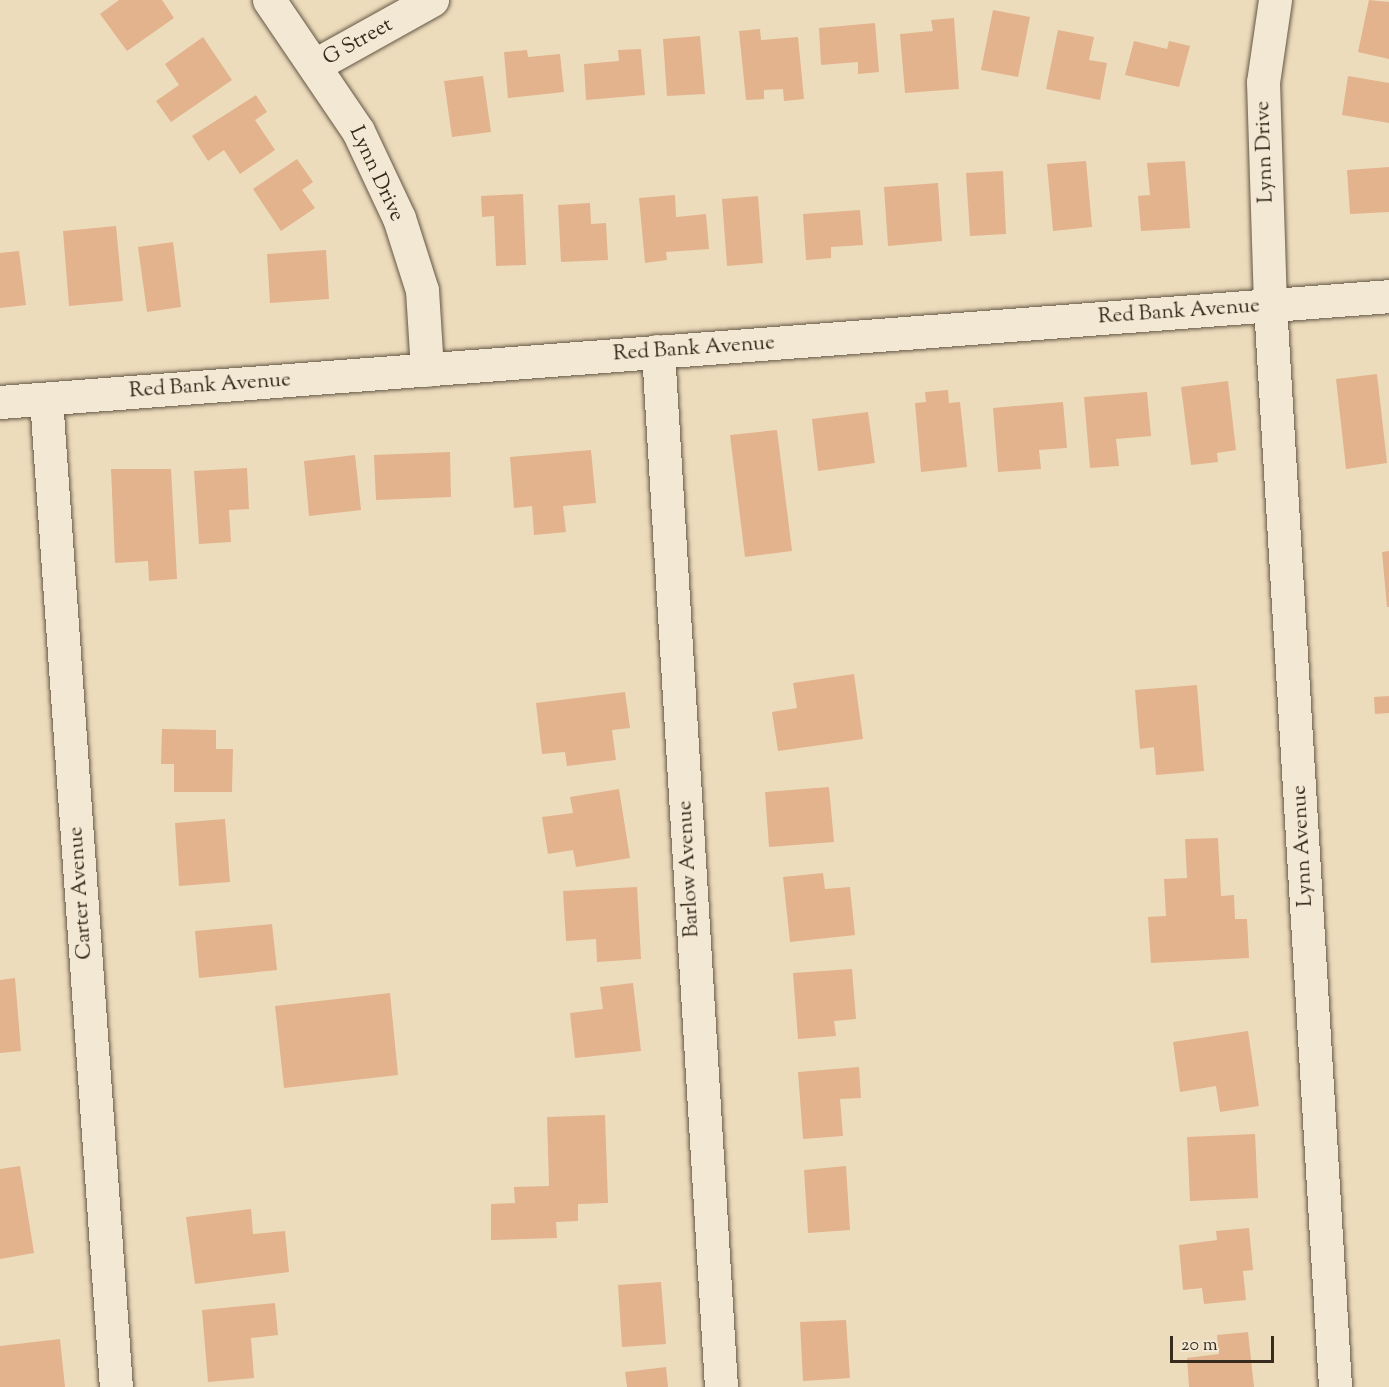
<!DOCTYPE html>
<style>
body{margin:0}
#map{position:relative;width:1389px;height:1387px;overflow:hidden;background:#eddcbc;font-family:"Sorts Mill Goudy",serif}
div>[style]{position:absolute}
.building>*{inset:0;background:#e2b38d}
.roads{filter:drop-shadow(0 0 2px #645745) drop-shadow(0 0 2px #645745)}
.street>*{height:33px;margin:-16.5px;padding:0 16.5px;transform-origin:16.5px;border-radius:16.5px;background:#f3e8d3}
.secondary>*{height:33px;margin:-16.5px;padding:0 16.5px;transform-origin:16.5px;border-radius:16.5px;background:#f3e8d3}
span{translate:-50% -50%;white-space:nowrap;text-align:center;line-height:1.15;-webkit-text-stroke:4.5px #f3e8d3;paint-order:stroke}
.street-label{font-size:21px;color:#362b1d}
.scale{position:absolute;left:1170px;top:1336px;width:104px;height:27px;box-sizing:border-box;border:3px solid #362b1d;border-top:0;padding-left:8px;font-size:18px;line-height:21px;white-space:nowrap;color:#362b1d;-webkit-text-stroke:4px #f3e8d3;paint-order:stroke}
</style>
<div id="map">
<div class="building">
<i style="clip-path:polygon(119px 0,162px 0,174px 18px,127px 51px,100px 14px)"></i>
<i style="clip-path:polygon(1369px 0,1389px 2px,1389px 59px,1358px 52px)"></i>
<i style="clip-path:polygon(993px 10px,1030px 17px,1018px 77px,981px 70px)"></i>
<i style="clip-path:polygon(954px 18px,959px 89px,905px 93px,900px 34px,933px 31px,931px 20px)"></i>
<i style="clip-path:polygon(875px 23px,879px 72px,858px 74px,858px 62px,821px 65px,819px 28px)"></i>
<i style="clip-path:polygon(760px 29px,761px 40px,798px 37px,804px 99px,784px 101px,783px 89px,764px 90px,764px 99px,746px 100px,739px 31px)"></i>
<i style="clip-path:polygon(1058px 30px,1094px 37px,1089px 60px,1107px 63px,1100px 100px,1046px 89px)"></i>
<i style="clip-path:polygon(700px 36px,705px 94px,667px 96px,663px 39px)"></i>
<i style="clip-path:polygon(203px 37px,232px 80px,171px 122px,156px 101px,179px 85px,165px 64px)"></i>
<i style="clip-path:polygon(1134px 41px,1167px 49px,1169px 41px,1190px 46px,1179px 87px,1125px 75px)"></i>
<i style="clip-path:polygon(641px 49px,645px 95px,586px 100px,584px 64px,619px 61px,618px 50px)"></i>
<i style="clip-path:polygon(527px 50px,528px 57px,560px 54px,564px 92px,508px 98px,504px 52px)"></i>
<i style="clip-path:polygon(483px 76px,491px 132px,452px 137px,444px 81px)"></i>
<i style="clip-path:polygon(1348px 76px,1389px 83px,1389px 123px,1342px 115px)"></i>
<i style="clip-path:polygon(256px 95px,267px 112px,255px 120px,275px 150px,240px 174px,224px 150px,208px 161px,192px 136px)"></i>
<i style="clip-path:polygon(297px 159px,313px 182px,302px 190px,315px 208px,281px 231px,253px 189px)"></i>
<i style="clip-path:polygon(1086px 161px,1092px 227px,1053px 231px,1047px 164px)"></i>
<i style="clip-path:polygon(1185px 161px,1190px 228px,1141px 231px,1138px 196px,1150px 195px,1147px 163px)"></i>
<i style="clip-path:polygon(1389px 167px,1389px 212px,1350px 214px,1347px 170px)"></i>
<i style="clip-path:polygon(1003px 171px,1006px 234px,970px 236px,966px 173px)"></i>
<i style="clip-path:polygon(938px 183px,942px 241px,888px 246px,884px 187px)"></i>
<i style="clip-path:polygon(523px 194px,526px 265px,496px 266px,494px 216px,482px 217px,481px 196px)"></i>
<i style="clip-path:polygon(675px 195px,676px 217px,706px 214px,709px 249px,666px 252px,667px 260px,645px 263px,639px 198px)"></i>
<i style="clip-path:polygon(758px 196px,763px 263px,727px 266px,722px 199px)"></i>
<i style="clip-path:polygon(590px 203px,591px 224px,606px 223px,608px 260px,561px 262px,558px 205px)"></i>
<i style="clip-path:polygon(860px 210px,863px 245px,831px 247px,831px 258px,806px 260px,803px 214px)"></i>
<i style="clip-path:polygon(116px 226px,123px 301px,69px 306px,63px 231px)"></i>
<i style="clip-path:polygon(173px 242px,181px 307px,147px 312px,138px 247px)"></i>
<i style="clip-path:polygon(326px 250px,329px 299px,270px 303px,267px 254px)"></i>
<i style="clip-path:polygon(19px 251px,26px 305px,0 308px,0 253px)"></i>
<i style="clip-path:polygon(1377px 374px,1387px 463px,1346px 469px,1336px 379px)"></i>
<i style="clip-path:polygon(1228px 381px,1236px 450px,1217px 453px,1218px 462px,1191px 465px,1181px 387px)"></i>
<i style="clip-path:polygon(948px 390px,949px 403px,960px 402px,967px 467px,921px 472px,915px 403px,926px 402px,925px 392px)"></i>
<i style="clip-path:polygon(1147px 392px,1151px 436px,1116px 439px,1119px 466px,1090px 468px,1084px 397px)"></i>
<i style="clip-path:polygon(1063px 402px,1067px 448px,1039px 450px,1041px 469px,998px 472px,993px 408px)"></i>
<i style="clip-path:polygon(868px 412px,875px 463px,818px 471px,812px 419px)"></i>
<i style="clip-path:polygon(777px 430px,792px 551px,745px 557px,730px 435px)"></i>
<i style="clip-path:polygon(591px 450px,596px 503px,563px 506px,566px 532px,534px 535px,532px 506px,514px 508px,510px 457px)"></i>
<i style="clip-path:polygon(450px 452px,451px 497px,376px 500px,374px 455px)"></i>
<i style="clip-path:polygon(355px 455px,361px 510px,309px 516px,304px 461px)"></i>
<i style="clip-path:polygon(247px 468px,249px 509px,229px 510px,231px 542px,199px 544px,194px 471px)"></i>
<i style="clip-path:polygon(111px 469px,171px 469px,177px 579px,149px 581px,148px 561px,115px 563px)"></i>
<i style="clip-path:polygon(1389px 551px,1389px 607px,1387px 607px,1382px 552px)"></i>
<i style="clip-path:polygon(854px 674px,863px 739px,778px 751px,772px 712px,797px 708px,793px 683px)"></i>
<i style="clip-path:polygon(1197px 685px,1204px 771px,1156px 775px,1154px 747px,1140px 749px,1135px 690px)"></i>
<i style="clip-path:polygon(625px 692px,630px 728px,612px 730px,616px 760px,567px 766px,565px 752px,542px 754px,536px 703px)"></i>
<i style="clip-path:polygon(1389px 696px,1389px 713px,1375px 714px,1374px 697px)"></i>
<i style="clip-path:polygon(162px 729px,216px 730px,216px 749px,233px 749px,232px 792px,174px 792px,174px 764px,161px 764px)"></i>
<i style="clip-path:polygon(829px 787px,834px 842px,769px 847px,765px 792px)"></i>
<i style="clip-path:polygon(619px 789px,630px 858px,576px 867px,573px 850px,548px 854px,542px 817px,573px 813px,570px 797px)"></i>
<i style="clip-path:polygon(225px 819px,230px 882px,179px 886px,175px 823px)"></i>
<i style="clip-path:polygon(1218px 838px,1221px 896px,1234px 895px,1235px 919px,1247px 919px,1249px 958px,1151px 963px,1148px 917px,1166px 916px,1164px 879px,1187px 878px,1185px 839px)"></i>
<i style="clip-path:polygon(823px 873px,825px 889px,850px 887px,855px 935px,790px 942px,783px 877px)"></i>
<i style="clip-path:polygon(637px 887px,641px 959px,597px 962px,596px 939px,566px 941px,563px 891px)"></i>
<i style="clip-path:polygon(272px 924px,277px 970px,199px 978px,195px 931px)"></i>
<i style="clip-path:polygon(852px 969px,856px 1019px,834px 1021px,836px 1036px,798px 1039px,793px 973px)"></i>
<i style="clip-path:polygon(15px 978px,21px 1051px,0 1053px,0 980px)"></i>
<i style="clip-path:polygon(633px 983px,641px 1051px,575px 1058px,570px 1013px,603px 1009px,600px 987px)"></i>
<i style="clip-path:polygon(390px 993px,398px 1075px,284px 1088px,275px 1006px)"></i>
<i style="clip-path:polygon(1248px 1031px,1259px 1106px,1220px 1112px,1216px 1086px,1180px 1092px,1173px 1042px)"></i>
<i style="clip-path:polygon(859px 1067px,861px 1098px,840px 1099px,843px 1136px,803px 1139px,798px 1072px)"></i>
<i style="clip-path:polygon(605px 1115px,608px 1203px,578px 1204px,578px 1221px,556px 1222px,557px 1238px,491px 1240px,491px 1204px,515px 1203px,514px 1187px,549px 1186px,547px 1117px)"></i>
<i style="clip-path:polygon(1255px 1134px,1258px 1198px,1190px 1201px,1187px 1137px)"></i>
<i style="clip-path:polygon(20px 1166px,34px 1253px,0 1259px,0 1169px)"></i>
<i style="clip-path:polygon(846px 1166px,850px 1230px,808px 1233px,804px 1170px)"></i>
<i style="clip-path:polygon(251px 1209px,253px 1234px,285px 1231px,289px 1272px,195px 1284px,186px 1217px)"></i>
<i style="clip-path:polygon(1249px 1228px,1253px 1270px,1243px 1271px,1246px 1300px,1204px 1304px,1202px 1288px,1183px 1290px,1179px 1245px,1217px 1240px,1216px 1231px)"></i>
<i style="clip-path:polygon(661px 1282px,666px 1344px,622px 1347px,618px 1285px)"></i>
<i style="clip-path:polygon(275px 1303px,278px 1335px,251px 1338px,254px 1378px,208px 1382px,202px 1310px)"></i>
<i style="clip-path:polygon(846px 1320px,850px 1378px,803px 1381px,800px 1322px)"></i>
<i style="clip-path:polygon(1248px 1332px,1254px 1387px,1189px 1387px,1187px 1358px,1219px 1354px,1217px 1335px)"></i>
<i style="clip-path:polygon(60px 1339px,65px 1387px,0 1387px,0 1346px)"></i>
<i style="clip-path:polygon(666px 1367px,668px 1387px,627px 1387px,625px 1372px)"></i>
</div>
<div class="roads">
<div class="street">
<i style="left:269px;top:0;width:158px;rotate:55.8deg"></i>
<i style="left:358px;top:131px;width:96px;rotate:64.8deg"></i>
<i style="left:399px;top:218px;width:76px;rotate:72.3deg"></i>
<i style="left:422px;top:290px;width:80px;rotate:86.4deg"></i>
<i style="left:1275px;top:0;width:83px;rotate:98.3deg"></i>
<i style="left:1263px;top:82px;width:223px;rotate:88.2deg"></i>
<i style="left:1270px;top:305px;width:1084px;rotate:86.56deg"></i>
<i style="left:315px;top:65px;width:134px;rotate:-29.1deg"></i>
<i style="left:658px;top:351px;width:1038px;rotate:86.52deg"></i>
<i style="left:46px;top:399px;width:990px;rotate:85.95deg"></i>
</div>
<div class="secondary">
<i style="left:0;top:402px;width:1393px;rotate:-4.36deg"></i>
</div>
</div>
<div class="street-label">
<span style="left:358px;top:42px;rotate:-29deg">G Street</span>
<span style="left:1265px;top:152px;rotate:-92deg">Lynn Drive</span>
<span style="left:376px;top:174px;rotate:65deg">Lynn Drive</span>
<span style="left:1179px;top:312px;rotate:-4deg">Red Bank Avenue</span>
<span style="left:694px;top:349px;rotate:-4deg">Red Bank Avenue</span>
<span style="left:210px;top:386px;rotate:-4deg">Red Bank Avenue</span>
<span style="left:1303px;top:846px;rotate:-93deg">Lynn Avenue</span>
<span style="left:689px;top:869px;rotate:-93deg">Barlow Avenue</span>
<span style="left:81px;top:893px;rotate:-94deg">Carter Avenue</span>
</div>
<div class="scale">20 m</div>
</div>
